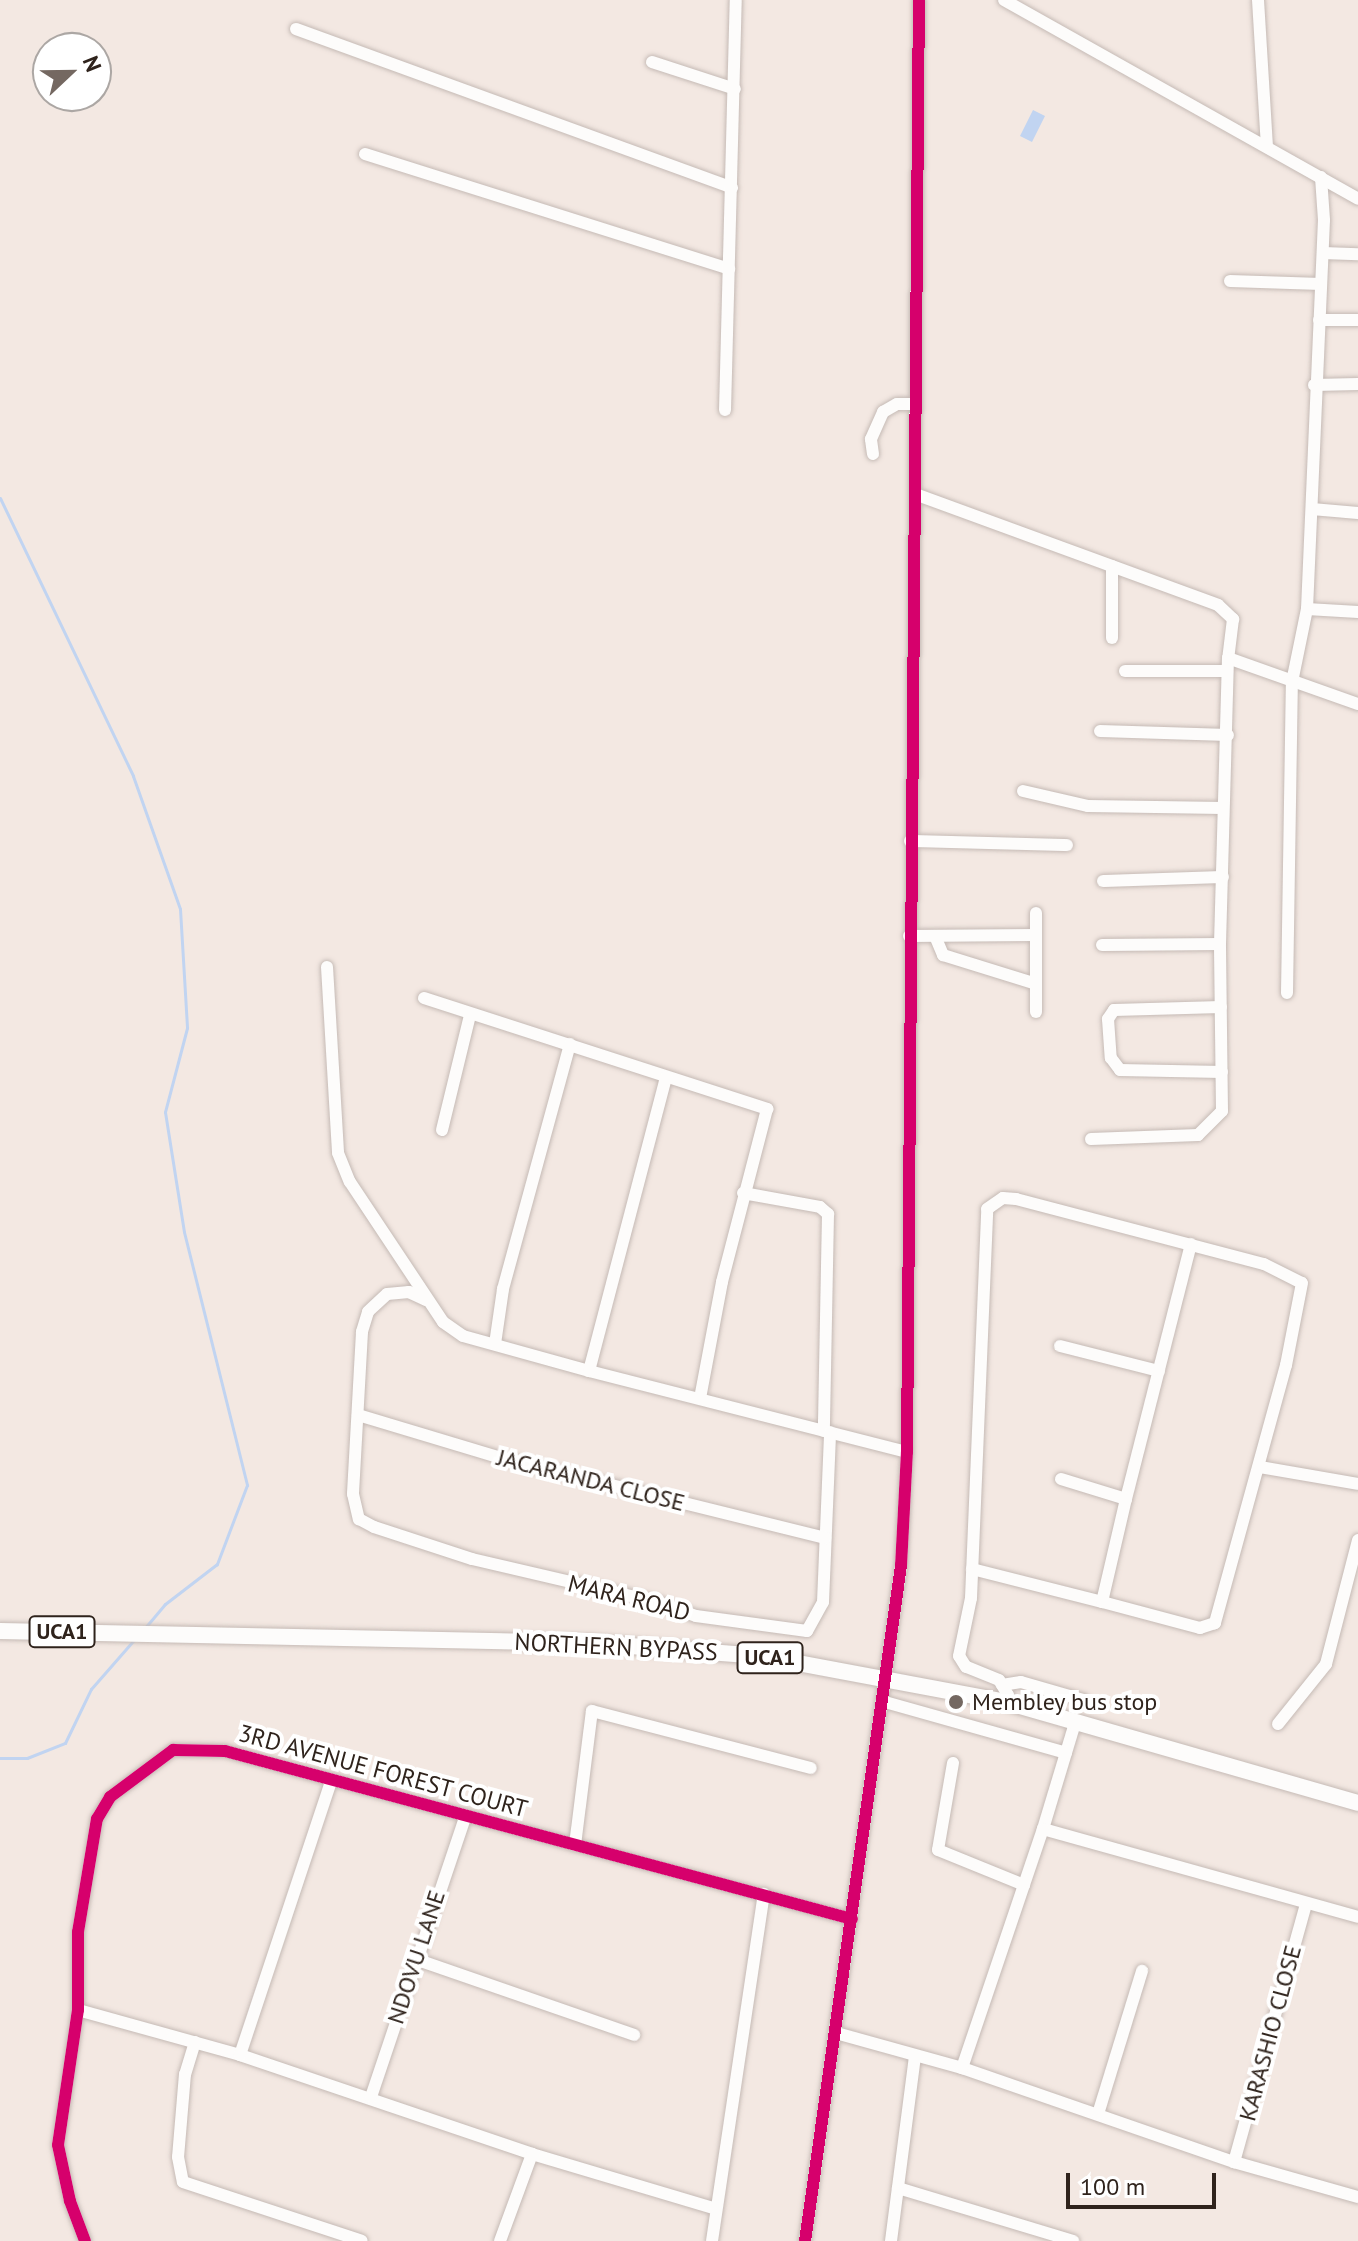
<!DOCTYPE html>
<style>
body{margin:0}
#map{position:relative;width:1358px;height:2241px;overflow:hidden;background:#f3e8e2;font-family:"PT Sans",sans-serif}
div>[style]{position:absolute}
.water>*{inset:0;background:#c1d4f1}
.stream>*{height:3px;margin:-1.5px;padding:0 1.5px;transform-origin:1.5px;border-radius:1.5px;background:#c1d4f1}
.roads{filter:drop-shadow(0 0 2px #c5bab5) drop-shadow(0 0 2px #c5bab5)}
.minor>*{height:12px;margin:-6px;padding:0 6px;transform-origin:6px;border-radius:6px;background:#fdfcfb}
.major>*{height:16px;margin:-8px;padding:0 8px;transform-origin:8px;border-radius:8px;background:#fdfcfb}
.cycleway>*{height:12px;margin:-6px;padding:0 6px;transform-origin:6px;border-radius:6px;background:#d6006c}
.dots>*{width:22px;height:22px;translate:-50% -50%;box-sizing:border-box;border:4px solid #fff;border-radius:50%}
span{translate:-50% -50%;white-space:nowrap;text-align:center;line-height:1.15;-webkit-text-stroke:8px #fff;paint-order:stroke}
.shield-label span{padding:2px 6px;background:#fff;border:2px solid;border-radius:6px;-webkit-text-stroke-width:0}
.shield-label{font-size:22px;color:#2f231c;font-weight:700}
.street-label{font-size:24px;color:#2f231c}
.poi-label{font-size:24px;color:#2f231c}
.left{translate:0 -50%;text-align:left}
.north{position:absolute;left:32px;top:32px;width:80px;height:80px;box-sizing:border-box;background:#fff;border:2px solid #aca7a4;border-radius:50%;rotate:68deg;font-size:22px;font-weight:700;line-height:32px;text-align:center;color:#2f231c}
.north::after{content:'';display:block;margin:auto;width:28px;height:36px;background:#746861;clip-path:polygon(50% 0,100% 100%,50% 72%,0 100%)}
.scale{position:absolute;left:1066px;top:2173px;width:150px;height:36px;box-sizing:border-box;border:4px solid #2f231c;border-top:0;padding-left:10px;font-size:24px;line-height:28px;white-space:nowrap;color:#2f231c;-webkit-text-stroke:6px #fff;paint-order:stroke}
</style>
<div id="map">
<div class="water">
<i style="clip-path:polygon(1033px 110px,1045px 116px,1032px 142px,1020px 136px)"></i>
</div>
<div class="stream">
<i style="left:0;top:498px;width:308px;rotate:64.4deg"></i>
<i style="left:133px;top:776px;width:141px;rotate:70.5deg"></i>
<i style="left:180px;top:909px;width:119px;rotate:86.6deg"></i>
<i style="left:187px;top:1028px;width:87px;rotate:104.7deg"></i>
<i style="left:165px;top:1112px;width:121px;rotate:81deg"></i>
<i style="left:184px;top:1232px;width:261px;rotate:76deg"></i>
<i style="left:247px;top:1485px;width:85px;rotate:110.8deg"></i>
<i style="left:217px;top:1564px;width:66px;rotate:142.4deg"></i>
<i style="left:165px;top:1604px;width:33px;rotate:130deg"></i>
<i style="left:0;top:1758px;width:27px"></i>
<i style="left:27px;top:1758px;width:41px;rotate:-21.5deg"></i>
<i style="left:65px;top:1743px;width:60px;rotate:-64.3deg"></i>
<i style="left:91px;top:1689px;width:64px;rotate:-48.8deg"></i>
</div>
<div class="roads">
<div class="minor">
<i style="left:1004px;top:0;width:406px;rotate:29.3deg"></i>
<i style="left:1258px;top:0;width:146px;rotate:86.5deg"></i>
<i style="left:296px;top:29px;width:464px;rotate:20deg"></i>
<i style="left:652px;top:62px;width:87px;rotate:18deg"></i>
<i style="left:365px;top:154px;width:382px;rotate:17.5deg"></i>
<i style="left:1323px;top:253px;width:35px;rotate:2deg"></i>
<i style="left:1230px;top:281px;width:91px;rotate:1.9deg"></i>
<i style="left:1319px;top:320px;width:39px"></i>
<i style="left:1314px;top:385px;width:44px;rotate:-1.3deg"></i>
<i style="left:725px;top:410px;width:410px;rotate:-88.5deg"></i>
<i style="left:873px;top:454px;width:15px;rotate:-98deg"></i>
<i style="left:871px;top:439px;width:30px;rotate:-66deg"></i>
<i style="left:883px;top:412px;width:16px;rotate:-30deg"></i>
<i style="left:897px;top:404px;width:18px"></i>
<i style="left:915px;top:494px;width:323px;rotate:20.1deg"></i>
<i style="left:1218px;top:605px;width:21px;rotate:43deg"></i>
<i style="left:1233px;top:619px;width:39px;rotate:97deg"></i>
<i style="left:1228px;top:658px;width:138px;rotate:19.5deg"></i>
<i style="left:1312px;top:509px;width:46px;rotate:5deg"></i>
<i style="left:1307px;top:609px;width:51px;rotate:3.4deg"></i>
<i style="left:1112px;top:638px;width:72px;rotate:-90deg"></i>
<i style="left:1125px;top:671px;width:101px"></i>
<i style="left:1100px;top:731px;width:128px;rotate:1.8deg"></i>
<i style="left:1023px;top:791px;width:67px;rotate:13deg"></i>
<i style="left:1088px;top:806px;width:135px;rotate:0.8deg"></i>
<i style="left:910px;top:841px;width:157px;rotate:1.5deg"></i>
<i style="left:1103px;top:881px;width:120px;rotate:-1.9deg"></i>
<i style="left:909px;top:936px;width:126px;rotate:-0.5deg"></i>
<i style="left:935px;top:936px;width:21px;rotate:67deg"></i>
<i style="left:943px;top:955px;width:97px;rotate:17.3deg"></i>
<i style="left:1102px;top:945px;width:118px;rotate:-0.5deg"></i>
<i style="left:327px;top:967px;width:186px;rotate:86.6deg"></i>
<i style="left:338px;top:1153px;width:31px;rotate:68deg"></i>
<i style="left:350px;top:1182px;width:168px;rotate:56.4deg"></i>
<i style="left:443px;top:1322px;width:24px;rotate:35deg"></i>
<i style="left:463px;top:1336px;width:131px;rotate:15.5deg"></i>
<i style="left:589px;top:1371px;width:328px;rotate:14.3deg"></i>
<i style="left:1287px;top:993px;width:311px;rotate:-89.1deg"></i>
<i style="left:1292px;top:682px;width:75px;rotate:-78.4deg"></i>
<i style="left:1307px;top:609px;width:389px;rotate:-87.5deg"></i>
<i style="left:1324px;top:220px;width:43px;rotate:-94deg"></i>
<i style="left:424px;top:998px;width:361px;rotate:17.9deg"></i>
<i style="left:767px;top:1109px;width:179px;rotate:104.6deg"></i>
<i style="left:722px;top:1282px;width:118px;rotate:100.7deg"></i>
<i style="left:1221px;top:1007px;width:107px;rotate:178.4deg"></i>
<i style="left:1114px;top:1010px;width:11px;rotate:124deg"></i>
<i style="left:1108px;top:1019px;width:39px;rotate:86deg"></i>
<i style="left:1111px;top:1058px;width:15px;rotate:53deg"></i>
<i style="left:1120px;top:1070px;width:102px;rotate:1.1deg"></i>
<i style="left:1036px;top:1012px;width:99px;rotate:-90deg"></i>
<i style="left:442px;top:1130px;width:118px;rotate:-76.3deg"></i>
<i style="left:1091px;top:1139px;width:107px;rotate:-2.1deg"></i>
<i style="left:1198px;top:1135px;width:34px;rotate:-45deg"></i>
<i style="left:1222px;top:1111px;width:167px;rotate:-90.7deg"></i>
<i style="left:1220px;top:944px;width:286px;rotate:-88.4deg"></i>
<i style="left:743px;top:1193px;width:78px;rotate:10.3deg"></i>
<i style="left:820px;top:1207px;width:11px;rotate:41deg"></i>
<i style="left:828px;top:1214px;width:217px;rotate:91.1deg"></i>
<i style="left:426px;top:1300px;width:19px;rotate:-155deg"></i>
<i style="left:409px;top:1292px;width:22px;rotate:175deg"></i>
<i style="left:387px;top:1294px;width:26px;rotate:137deg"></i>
<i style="left:368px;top:1312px;width:21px;rotate:107deg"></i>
<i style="left:362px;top:1332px;width:162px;rotate:93.2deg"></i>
<i style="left:353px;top:1494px;width:26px;rotate:77deg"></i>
<i style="left:359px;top:1519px;width:17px;rotate:28deg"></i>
<i style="left:374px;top:1527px;width:103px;rotate:18.1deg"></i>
<i style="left:472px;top:1559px;width:190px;rotate:13.1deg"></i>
<i style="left:657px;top:1602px;width:41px;rotate:19.7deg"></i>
<i style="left:696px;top:1616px;width:112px;rotate:7.7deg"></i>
<i style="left:807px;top:1631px;width:33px;rotate:-61deg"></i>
<i style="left:823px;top:1602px;width:170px;rotate:-87.6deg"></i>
<i style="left:495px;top:1344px;width:56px;rotate:-81.7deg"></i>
<i style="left:503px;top:1289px;width:254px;rotate:-74.7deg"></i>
<i style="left:1060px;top:1346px;width:102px;rotate:14.2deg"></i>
<i style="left:589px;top:1371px;width:304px;rotate:-75.3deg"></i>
<i style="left:358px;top:1415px;width:146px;rotate:16.7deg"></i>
<i style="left:498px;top:1457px;width:337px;rotate:13.9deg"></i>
<i style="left:1260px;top:1467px;width:99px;rotate:9.8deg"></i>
<i style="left:1126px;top:1499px;width:263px;rotate:-75.7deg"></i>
<i style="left:972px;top:1569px;width:134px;rotate:14.2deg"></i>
<i style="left:1002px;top:1685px;width:19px;rotate:-9deg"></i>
<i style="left:1021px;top:1682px;width:65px;rotate:16.2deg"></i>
<i style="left:885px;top:1702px;width:188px;rotate:15.7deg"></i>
<i style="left:1006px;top:1702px;width:7px;rotate:-74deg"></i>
<i style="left:1008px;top:1695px;width:17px;rotate:-121deg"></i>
<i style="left:999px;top:1680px;width:35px;rotate:-158deg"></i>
<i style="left:966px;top:1667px;width:13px;rotate:-122deg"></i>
<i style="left:959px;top:1656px;width:59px;rotate:-78.3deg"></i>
<i style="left:971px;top:1598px;width:389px;rotate:-87.6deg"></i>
<i style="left:987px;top:1209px;width:19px;rotate:-35deg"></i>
<i style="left:1003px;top:1198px;width:13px;rotate:4deg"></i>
<i style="left:1016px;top:1199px;width:256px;rotate:14.7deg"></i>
<i style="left:1264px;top:1264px;width:42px;rotate:26.6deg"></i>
<i style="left:1302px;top:1283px;width:84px;rotate:101deg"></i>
<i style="left:1286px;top:1365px;width:268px;rotate:105.4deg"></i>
<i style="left:1215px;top:1623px;width:16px;rotate:162deg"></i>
<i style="left:1200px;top:1628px;width:101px;rotate:-165.1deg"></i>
<i style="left:1102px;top:1602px;width:106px;rotate:-76.9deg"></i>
<i style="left:1126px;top:1499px;width:68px;rotate:-162.9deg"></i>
<i style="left:1075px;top:1723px;width:111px;rotate:106.8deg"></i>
<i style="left:1043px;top:1829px;width:327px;rotate:15.6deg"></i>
<i style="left:1278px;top:1724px;width:77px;rotate:-51.3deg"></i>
<i style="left:1326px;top:1664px;width:128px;rotate:-75.5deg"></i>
<i style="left:953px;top:1763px;width:88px;rotate:99.8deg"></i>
<i style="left:938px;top:1850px;width:93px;rotate:22.1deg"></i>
<i style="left:575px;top:1845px;width:135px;rotate:-82.8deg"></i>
<i style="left:592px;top:1711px;width:226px;rotate:14.6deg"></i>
<i style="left:415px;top:1959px;width:232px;rotate:19.1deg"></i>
<i style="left:78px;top:2010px;width:168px;rotate:15.5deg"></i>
<i style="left:240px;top:2055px;width:308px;rotate:18.7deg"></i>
<i style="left:532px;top:2154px;width:189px;rotate:16.6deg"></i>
<i style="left:836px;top:2033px;width:131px;rotate:15.5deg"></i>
<i style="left:962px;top:2068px;width:288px;rotate:19.1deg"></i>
<i style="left:1234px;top:2162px;width:129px;rotate:15.8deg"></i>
<i style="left:195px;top:2042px;width:34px;rotate:107deg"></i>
<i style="left:185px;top:2074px;width:83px;rotate:94.8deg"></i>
<i style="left:178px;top:2157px;width:25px;rotate:79deg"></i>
<i style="left:183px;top:2182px;width:188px;rotate:18.2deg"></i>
<i style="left:240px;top:2055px;width:289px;rotate:-71.6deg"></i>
<i style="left:962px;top:2068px;width:252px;rotate:-71.3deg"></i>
<i style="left:371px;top:2097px;width:295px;rotate:-71.4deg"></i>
<i style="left:1098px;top:2114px;width:150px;rotate:-72.9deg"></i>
<i style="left:1234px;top:2162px;width:268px;rotate:-74.4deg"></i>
<i style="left:898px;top:2188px;width:183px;rotate:16.8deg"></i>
<i style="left:85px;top:2241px;width:43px;rotate:-110.6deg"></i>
<i style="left:70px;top:2201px;width:57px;rotate:-102.1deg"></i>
<i style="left:58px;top:2145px;width:136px;rotate:-81.6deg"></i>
<i style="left:78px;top:2010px;width:78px;rotate:-90deg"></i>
<i style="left:78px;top:1932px;width:115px;rotate:-80.5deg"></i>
<i style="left:97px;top:1819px;width:26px;rotate:-59deg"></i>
<i style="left:110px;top:1797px;width:79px;rotate:-36.7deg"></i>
<i style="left:173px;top:1750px;width:52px;rotate:1.1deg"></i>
<i style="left:225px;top:1751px;width:649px;rotate:15deg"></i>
<i style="left:500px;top:2241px;width:93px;rotate:-69.8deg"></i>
<i style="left:712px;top:2241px;width:351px;rotate:-81.5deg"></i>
<i style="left:805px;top:2241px;width:682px;rotate:-81.91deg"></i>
<i style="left:901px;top:1566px;width:114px;rotate:-87deg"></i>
<i style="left:907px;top:1452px;width:1452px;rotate:-89.53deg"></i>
<i style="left:891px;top:2241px;width:186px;rotate:-82.6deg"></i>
</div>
<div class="major">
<i style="left:0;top:1631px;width:591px;rotate:1.16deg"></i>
<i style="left:591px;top:1643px;width:170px;rotate:4.4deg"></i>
<i style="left:761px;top:1656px;width:249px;rotate:10.6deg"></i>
<i style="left:1006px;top:1702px;width:366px;rotate:16deg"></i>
</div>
</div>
<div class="cycleway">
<i style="left:85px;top:2241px;width:43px;rotate:-110.6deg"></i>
<i style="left:70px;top:2201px;width:57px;rotate:-102.1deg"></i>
<i style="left:58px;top:2145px;width:136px;rotate:-81.6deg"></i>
<i style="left:78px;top:2010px;width:78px;rotate:-90deg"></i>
<i style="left:78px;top:1932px;width:115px;rotate:-80.5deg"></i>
<i style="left:97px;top:1819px;width:26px;rotate:-59deg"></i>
<i style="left:110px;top:1797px;width:79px;rotate:-36.7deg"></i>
<i style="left:173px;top:1750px;width:52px;rotate:1.1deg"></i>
<i style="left:225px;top:1751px;width:649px;rotate:15deg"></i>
<i style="left:805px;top:2241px;width:682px;rotate:-81.91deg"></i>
<i style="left:901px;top:1566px;width:114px;rotate:-87deg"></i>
<i style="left:907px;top:1452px;width:1452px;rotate:-89.53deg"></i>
</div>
<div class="dots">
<i style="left:956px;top:1702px;background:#746861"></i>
</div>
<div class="shield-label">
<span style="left:62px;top:1632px">UCA1</span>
<span style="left:770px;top:1658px">UCA1</span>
</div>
<div class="street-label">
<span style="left:591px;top:1480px;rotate:14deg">JACARANDA CLOSE</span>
<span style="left:629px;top:1598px;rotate:14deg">MARA ROAD</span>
<span style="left:616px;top:1647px;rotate:3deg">NORTHERN BYPASS</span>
<span style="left:383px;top:1771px;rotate:15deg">3RD AVENUE FOREST COURT</span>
<span style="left:416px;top:1957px;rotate:-72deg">NDOVU LANE</span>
<span style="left:1270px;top:2033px;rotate:-75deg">KARASHIO CLOSE</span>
</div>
<div class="poi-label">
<span class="left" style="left:972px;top:1702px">Membley bus stop</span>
</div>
<div class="north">N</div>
<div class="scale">100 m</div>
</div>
